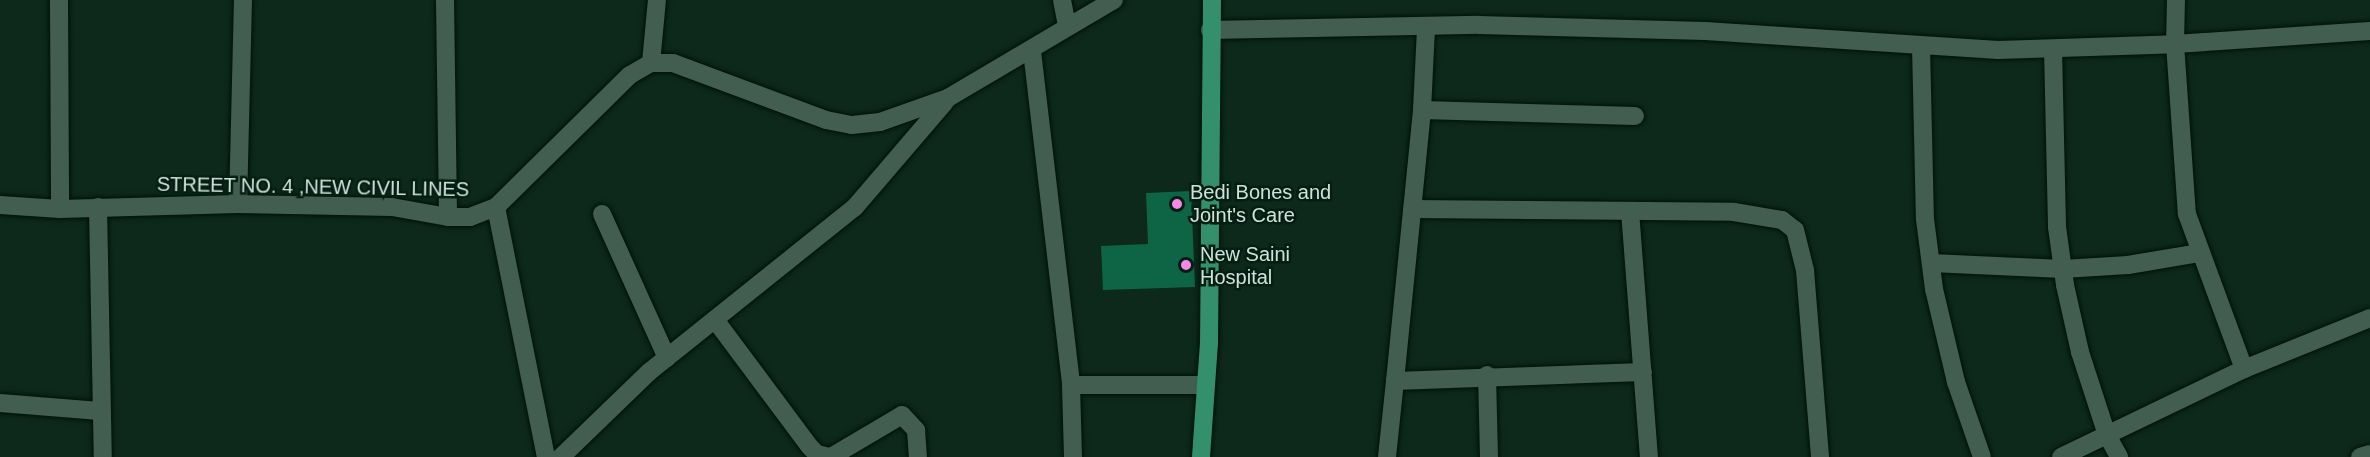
<!DOCTYPE html>
<style>
body{margin:0}
#map{position:relative;width:2370px;height:457px;overflow:hidden;background:#0c291c;font-family:Arial,sans-serif}
div>[style]{position:absolute}
.building>*{inset:0;background:#0e6545}
.roads{filter:drop-shadow(0 0 2px #001107) drop-shadow(0 0 2px #001107)}
.minor>*{height:18px;margin:-9px;padding:0 9px;transform-origin:9px;border-radius:9px;background:#415e50}
.major>*{height:18px;margin:-9px;padding:0 9px;transform-origin:9px;border-radius:9px;background:#338f6c}
.dots>*{width:16px;height:16px;translate:-50% -50%;box-sizing:border-box;border:3px solid #031f13;border-radius:50%}
span{translate:-50% -50%;white-space:nowrap;text-align:center;line-height:1.15;-webkit-text-stroke:5px #031f13;paint-order:stroke}
.street-label{font-size:20px;color:#d0e1d8}
.poi-label{font-size:20px;color:#d0e1d8}
.left{translate:0 -50%;text-align:left}
</style>
<div id="map">
<div class="building">
<i style="clip-path:polygon(1191px 191px,1195px 287px,1103px 290px,1101px 246px,1148px 244px,1146px 193px)"></i>
</div>
<div class="roads">
<div class="minor">
<i style="left:59px;top:0;width:209px;rotate:89.7deg"></i>
<i style="left:445px;top:0;width:217px;rotate:89.2deg"></i>
<i style="left:1062px;top:0;width:25px;rotate:79deg"></i>
<i style="left:2176px;top:0;width:44px;rotate:91.3deg"></i>
<i style="left:2175px;top:44px;width:170px;rotate:86deg"></i>
<i style="left:2187px;top:214px;width:165px;rotate:69.8deg"></i>
<i style="left:1210px;top:30px;width:269px;rotate:-1.1deg"></i>
<i style="left:1479px;top:25px;width:226px;rotate:1.5deg"></i>
<i style="left:1705px;top:31px;width:294px;rotate:3.7deg"></i>
<i style="left:1998px;top:50px;width:177px;rotate:-1.9deg"></i>
<i style="left:2175px;top:44px;width:195px;rotate:-3.8deg"></i>
<i style="left:1921px;top:46px;width:173px;rotate:88.7deg"></i>
<i style="left:1925px;top:219px;width:71px;rotate:82.7deg"></i>
<i style="left:1934px;top:289px;width:96px;rotate:76.7deg"></i>
<i style="left:1956px;top:382px;width:79px;rotate:70.9deg"></i>
<i style="left:2053px;top:49px;width:178px;rotate:88.7deg"></i>
<i style="left:2057px;top:227px;width:59px;rotate:82.1deg"></i>
<i style="left:2065px;top:285px;width:69px;rotate:77.4deg"></i>
<i style="left:2080px;top:352px;width:87px;rotate:72deg"></i>
<i style="left:2107px;top:435px;width:25px;rotate:61deg"></i>
<i style="left:1032px;top:51px;width:336px;rotate:83.3deg"></i>
<i style="left:1071px;top:385px;width:72px;rotate:88.4deg"></i>
<i style="left:651px;top:63px;width:63px;rotate:-84.6deg"></i>
<i style="left:1422px;top:110px;width:213px;rotate:1.6deg"></i>
<i style="left:238px;top:204px;width:204px;rotate:-88.6deg"></i>
<i style="left:0;top:205px;width:60px;rotate:3.8deg"></i>
<i style="left:60px;top:209px;width:178px;rotate:-1.6deg"></i>
<i style="left:238px;top:204px;width:154px;rotate:1.1deg"></i>
<i style="left:392px;top:207px;width:57px;rotate:10.1deg"></i>
<i style="left:448px;top:217px;width:22px"></i>
<i style="left:470px;top:217px;width:28px;rotate:-21deg"></i>
<i style="left:496px;top:207px;width:188px;rotate:-44.6deg"></i>
<i style="left:630px;top:75px;width:24px;rotate:-30deg"></i>
<i style="left:651px;top:63px;width:22px"></i>
<i style="left:673px;top:63px;width:163px;rotate:20.4deg"></i>
<i style="left:826px;top:120px;width:26px;rotate:11deg"></i>
<i style="left:852px;top:125px;width:28px;rotate:-6deg"></i>
<i style="left:880px;top:122px;width:72px;rotate:-19.4deg"></i>
<i style="left:948px;top:98px;width:193px;rotate:-30.6deg"></i>
<i style="left:98px;top:207px;width:250px;rotate:88.9deg"></i>
<i style="left:496px;top:207px;width:255px;rotate:78.7deg"></i>
<i style="left:1412px;top:209px;width:322px;rotate:0.5deg"></i>
<i style="left:1734px;top:212px;width:49px;rotate:9.5deg"></i>
<i style="left:1782px;top:220px;width:16px;rotate:38deg"></i>
<i style="left:1795px;top:230px;width:41px;rotate:76deg"></i>
<i style="left:1805px;top:270px;width:188px;rotate:85.4deg"></i>
<i style="left:1630px;top:211px;width:247px;rotate:85.6deg"></i>
<i style="left:602px;top:214px;width:158px;rotate:65.7deg"></i>
<i style="left:1931px;top:263px;width:132px;rotate:2.6deg"></i>
<i style="left:2063px;top:269px;width:65px;rotate:-3.5deg"></i>
<i style="left:2128px;top:265px;width:73px;rotate:-9.5deg"></i>
<i style="left:716px;top:321px;width:157px;rotate:53.3deg"></i>
<i style="left:810px;top:447px;width:10px;rotate:45deg"></i>
<i style="left:817px;top:454px;width:13px;rotate:13deg"></i>
<i style="left:1487px;top:375px;width:82px;rotate:88.6deg"></i>
<i style="left:1395px;top:381px;width:272px;rotate:-84.3deg"></i>
<i style="left:1422px;top:110px;width:82px;rotate:-87.2deg"></i>
<i style="left:1071px;top:385px;width:133px"></i>
<i style="left:0;top:403px;width:100px;rotate:4.6deg"></i>
<i style="left:561px;top:457px;width:122px;rotate:-44deg"></i>
<i style="left:649px;top:372px;width:264px;rotate:-38.7deg"></i>
<i style="left:855px;top:207px;width:138px;rotate:-49.4deg"></i>
<i style="left:831px;top:457px;width:82px;rotate:-30.6deg"></i>
<i style="left:902px;top:415px;width:21px;rotate:47deg"></i>
<i style="left:916px;top:430px;width:27px;rotate:86deg"></i>
<i style="left:1387px;top:457px;width:76px;rotate:-84deg"></i>
<i style="left:1395px;top:381px;width:248px;rotate:-2.1deg"></i>
<i style="left:2061px;top:457px;width:203px;rotate:-25.7deg"></i>
<i style="left:2244px;top:369px;width:136px;rotate:-22deg"></i>
<i style="left:2360px;top:457px;width:10px;rotate:-17deg"></i>
</div>
<div class="major">
<i style="left:1201px;top:457px;width:113px;rotate:-86deg"></i>
<i style="left:1209px;top:344px;width:344px;rotate:-89.5deg"></i>
</div>
</div>
<div class="dots">
<i style="left:1177px;top:204px;background:#fb87e6"></i>
<i style="left:1186px;top:265px;background:#fb87e6"></i>
</div>
<div class="street-label">
<span style="left:313px;top:187px;rotate:1deg">STREET NO. 4 ,NEW CIVIL LINES</span>
</div>
<div class="poi-label">
<span class="left" style="left:1190px;top:204px">Bedi Bones and<br>Joint's Care</span>
<span class="left" style="left:1200px;top:266px">New Saini<br>Hospital</span>
</div>
</div>
